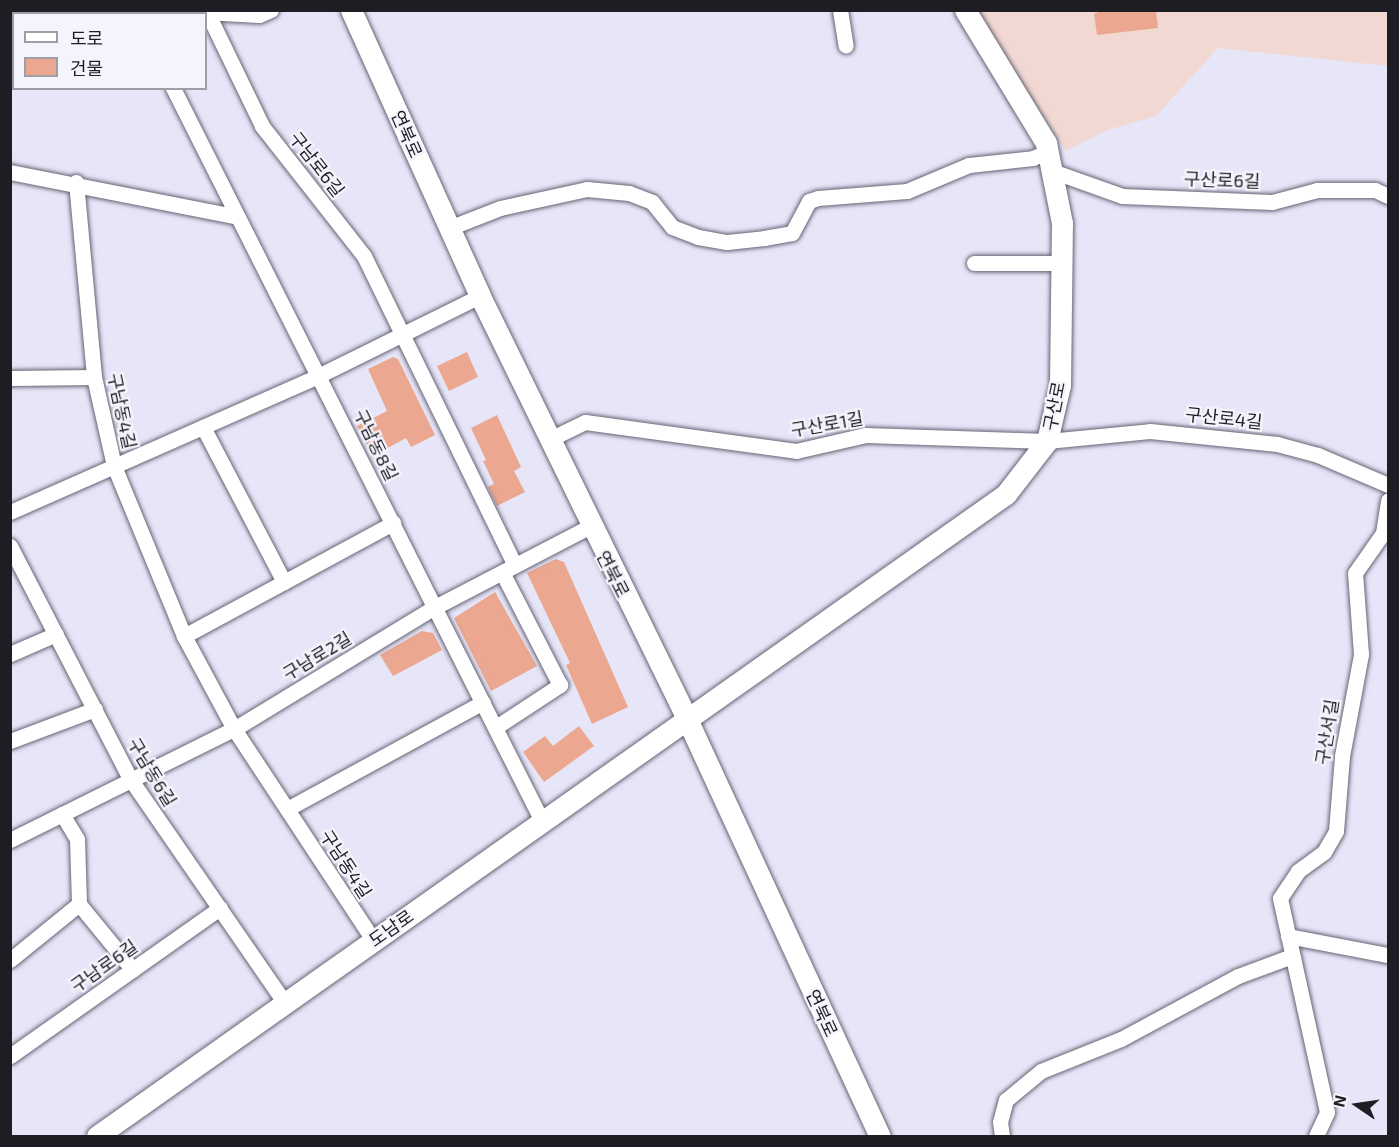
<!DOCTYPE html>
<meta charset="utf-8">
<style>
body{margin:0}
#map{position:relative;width:1399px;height:1147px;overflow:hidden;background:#e7e6f9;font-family:"Exo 2","Noto Sans KR",sans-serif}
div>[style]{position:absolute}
.education>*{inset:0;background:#f2d8d2}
.building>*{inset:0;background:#eba78f}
.roads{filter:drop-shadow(0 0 2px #666474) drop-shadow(0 0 2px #666474)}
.street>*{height:15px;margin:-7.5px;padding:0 7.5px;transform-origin:7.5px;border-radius:7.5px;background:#fff}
.secondary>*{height:21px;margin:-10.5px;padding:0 10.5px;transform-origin:10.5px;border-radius:10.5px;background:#fff}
span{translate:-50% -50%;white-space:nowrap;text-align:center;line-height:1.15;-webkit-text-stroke:4.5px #f5f4fc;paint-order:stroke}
.street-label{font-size:18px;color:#1e1d24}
.frame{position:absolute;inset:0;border:12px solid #1e1d24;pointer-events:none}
.legend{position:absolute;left:12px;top:12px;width:195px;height:78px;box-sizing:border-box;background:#f5f4fc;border:2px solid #9f9ea6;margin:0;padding:8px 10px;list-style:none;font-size:18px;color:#1e1d24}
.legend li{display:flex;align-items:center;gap:12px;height:30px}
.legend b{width:30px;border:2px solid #9f9ea6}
.north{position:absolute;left:1327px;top:1075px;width:60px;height:60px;-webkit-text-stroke:4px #f5f4fc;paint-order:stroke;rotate:283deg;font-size:16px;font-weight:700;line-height:24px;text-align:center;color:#1e1d24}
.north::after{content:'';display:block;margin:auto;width:21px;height:27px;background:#1e1d24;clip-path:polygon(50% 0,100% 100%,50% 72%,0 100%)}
</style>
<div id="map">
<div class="education">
<i style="clip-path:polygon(975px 11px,1388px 11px,1388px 66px,1218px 48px,1156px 116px,1108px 130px,1066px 151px)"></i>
</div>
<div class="building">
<i style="clip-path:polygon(1103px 10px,1156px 10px,1158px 28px,1097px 35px,1094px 14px)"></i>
<i style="clip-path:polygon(467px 352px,478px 377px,449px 391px,437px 366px)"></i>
<i style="clip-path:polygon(393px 357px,398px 359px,435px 435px,411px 447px,406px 438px,373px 456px,357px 426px,387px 411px,368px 369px)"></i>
<i style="clip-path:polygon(497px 415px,521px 467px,514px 471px,525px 492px,497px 506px,488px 487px,494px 484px,483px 461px,486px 460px,471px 428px)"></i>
<i style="clip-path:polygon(556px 559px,564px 562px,628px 707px,592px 724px,566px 665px,570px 663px,527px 573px)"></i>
<i style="clip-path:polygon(495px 592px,537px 666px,491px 691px,454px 618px)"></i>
<i style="clip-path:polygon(422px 631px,433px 633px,442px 650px,393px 676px,380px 655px)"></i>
<i style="clip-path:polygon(579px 726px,594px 746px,544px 782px,523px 752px,545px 736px,553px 746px)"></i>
</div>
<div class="roads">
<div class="street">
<i style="left:168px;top:10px;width:91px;rotate:3.1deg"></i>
<i style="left:259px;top:15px;width:13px;rotate:-23deg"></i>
<i style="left:840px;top:10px;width:36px;rotate:81deg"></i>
<i style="left:207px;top:12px;width:127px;rotate:64.2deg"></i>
<i style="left:262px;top:126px;width:165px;rotate:51.9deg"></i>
<i style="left:364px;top:256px;width:343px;rotate:64deg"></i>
<i style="left:124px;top:14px;width:8px;rotate:-30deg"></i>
<i style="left:10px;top:67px;width:4px;rotate:-14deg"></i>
<i style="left:173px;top:88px;width:821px;rotate:63.28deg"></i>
<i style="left:10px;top:172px;width:229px;rotate:11.1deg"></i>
<i style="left:1055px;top:172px;width:71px;rotate:19.7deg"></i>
<i style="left:1122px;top:196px;width:150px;rotate:2.3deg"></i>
<i style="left:1272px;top:202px;width:47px;rotate:-14.9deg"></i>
<i style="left:1317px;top:190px;width:58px"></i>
<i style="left:1375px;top:190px;width:14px;rotate:25deg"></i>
<i style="left:76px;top:182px;width:196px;rotate:84.7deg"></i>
<i style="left:94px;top:377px;width:91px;rotate:77.3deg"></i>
<i style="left:114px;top:466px;width:184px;rotate:67.6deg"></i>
<i style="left:184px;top:636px;width:106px;rotate:61.7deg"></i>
<i style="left:234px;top:729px;width:253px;rotate:56.6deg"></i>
<i style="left:449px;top:228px;width:55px;rotate:-21.4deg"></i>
<i style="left:500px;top:208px;width:89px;rotate:-12.3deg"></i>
<i style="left:587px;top:189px;width:42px;rotate:5.4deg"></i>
<i style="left:629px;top:193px;width:25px;rotate:21deg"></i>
<i style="left:652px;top:202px;width:32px;rotate:51deg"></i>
<i style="left:672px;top:227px;width:28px;rotate:21deg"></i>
<i style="left:698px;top:237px;width:29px;rotate:10deg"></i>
<i style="left:727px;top:242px;width:37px;rotate:-6deg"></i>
<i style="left:764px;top:238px;width:28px;rotate:-10deg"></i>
<i style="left:792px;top:233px;width:36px;rotate:-62deg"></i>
<i style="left:809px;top:201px;width:9px;rotate:-18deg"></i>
<i style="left:818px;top:198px;width:89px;rotate:-4.5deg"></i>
<i style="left:907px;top:191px;width:67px;rotate:-22.8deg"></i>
<i style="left:969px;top:165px;width:64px;rotate:-6.2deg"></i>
<i style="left:1033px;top:158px;width:17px;rotate:-25deg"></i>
<i style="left:974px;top:263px;width:90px"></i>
<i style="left:10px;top:378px;width:84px;rotate:-0.7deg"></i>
<i style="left:203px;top:427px;width:175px;rotate:62.4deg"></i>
<i style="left:548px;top:440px;width:41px;rotate:-25.9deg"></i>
<i style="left:585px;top:422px;width:213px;rotate:7.8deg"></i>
<i style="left:796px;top:451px;width:72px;rotate:-12.9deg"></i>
<i style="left:866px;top:435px;width:181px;rotate:1.9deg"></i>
<i style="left:1047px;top:441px;width:103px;rotate:-5.5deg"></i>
<i style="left:1150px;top:431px;width:128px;rotate:5.8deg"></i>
<i style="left:1277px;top:444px;width:42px;rotate:15deg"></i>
<i style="left:1318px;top:455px;width:76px;rotate:23.2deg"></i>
<i style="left:10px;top:512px;width:339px;rotate:-23.8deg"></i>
<i style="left:320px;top:375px;width:178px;rotate:-26.3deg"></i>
<i style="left:10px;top:546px;width:263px;rotate:62.7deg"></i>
<i style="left:131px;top:780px;width:271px;rotate:55.4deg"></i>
<i style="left:184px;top:636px;width:238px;rotate:-28.4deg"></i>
<i style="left:10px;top:654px;width:50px;rotate:-23.5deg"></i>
<i style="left:496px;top:727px;width:77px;rotate:-33.3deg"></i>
<i style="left:560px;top:685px;width:125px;rotate:-117.2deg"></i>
<i style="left:10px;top:741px;width:91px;rotate:-20.6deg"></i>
<i style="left:287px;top:809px;width:223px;rotate:-28.6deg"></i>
<i style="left:62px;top:814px;width:29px;rotate:59deg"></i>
<i style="left:77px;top:839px;width:65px;rotate:88.2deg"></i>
<i style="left:79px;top:904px;width:85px;rotate:50.7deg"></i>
<i style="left:10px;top:840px;width:250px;rotate:-26.4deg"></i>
<i style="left:234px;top:729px;width:235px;rotate:-31.3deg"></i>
<i style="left:435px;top:607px;width:174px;rotate:-27.5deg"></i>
<i style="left:1288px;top:936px;width:102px;rotate:10.8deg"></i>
<i style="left:10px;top:960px;width:89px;rotate:-39.1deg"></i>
<i style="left:10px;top:1056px;width:257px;rotate:-35.2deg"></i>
<i style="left:1002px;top:1136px;width:14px;rotate:-98deg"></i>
<i style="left:1000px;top:1122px;width:23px;rotate:-75deg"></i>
<i style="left:1006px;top:1100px;width:45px;rotate:-39.6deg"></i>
<i style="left:1041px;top:1071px;width:86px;rotate:-21.8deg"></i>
<i style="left:1121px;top:1039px;width:133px;rotate:-28.3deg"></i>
<i style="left:1238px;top:976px;width:58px;rotate:-20.3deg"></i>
<i style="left:1316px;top:1136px;width:26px;rotate:-65deg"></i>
<i style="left:1327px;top:1112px;width:219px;rotate:-102.4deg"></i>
<i style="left:1280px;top:898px;width:32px;rotate:-56deg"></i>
<i style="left:1298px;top:871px;width:32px;rotate:-36deg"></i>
<i style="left:1324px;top:852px;width:24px;rotate:-60deg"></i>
<i style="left:1336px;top:831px;width:75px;rotate:-85.4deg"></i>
<i style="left:1342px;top:756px;width:104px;rotate:-79.4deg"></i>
<i style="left:1361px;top:654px;width:81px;rotate:-94.2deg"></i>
<i style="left:1355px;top:573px;width:49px;rotate:-55deg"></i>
<i style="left:1383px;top:533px;width:33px;rotate:-81deg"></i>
</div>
<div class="secondary">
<i style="left:351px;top:10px;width:314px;rotate:65.7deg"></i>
<i style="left:480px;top:296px;width:471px;rotate:63.9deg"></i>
<i style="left:687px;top:719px;width:459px;rotate:65.2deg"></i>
<i style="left:97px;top:1136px;width:1113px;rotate:-35.23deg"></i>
<i style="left:1006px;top:494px;width:67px;rotate:-52.3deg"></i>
<i style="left:1047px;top:441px;width:57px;rotate:-76.9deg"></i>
<i style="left:1060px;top:385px;width:162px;rotate:-89.3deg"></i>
<i style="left:1062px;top:223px;width:82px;rotate:-101.3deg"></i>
<i style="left:1046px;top:143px;width:156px;rotate:-121.3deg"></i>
</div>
</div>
<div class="street-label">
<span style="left:407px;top:134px;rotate:66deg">연북로</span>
<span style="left:317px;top:164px;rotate:52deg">구남로6길</span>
<span style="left:1222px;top:180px;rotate:2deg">구산로6길</span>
<span style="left:1054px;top:406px;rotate:-79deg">구산로</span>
<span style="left:122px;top:411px;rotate:78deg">구남동4길</span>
<span style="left:1224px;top:418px;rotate:6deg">구산로4길</span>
<span style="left:827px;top:424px;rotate:-10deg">구산로1길</span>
<span style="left:376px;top:445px;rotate:64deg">구남동8길</span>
<span style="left:613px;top:574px;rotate:63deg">연북로</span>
<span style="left:317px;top:656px;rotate:-31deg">구남로2길</span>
<span style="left:1327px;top:732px;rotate:-81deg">구산서길</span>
<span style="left:152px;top:772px;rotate:59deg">구남동6길</span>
<span style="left:346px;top:864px;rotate:57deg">구남동4길</span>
<span style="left:391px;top:928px;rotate:-35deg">도남로</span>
<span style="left:104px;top:966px;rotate:-35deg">구남로6길</span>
<span style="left:822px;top:1013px;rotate:65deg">연북로</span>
</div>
<div class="frame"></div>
<ul class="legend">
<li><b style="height:8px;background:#fff"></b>도로</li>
<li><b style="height:16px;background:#eba78f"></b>건물</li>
</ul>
<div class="north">N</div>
</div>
